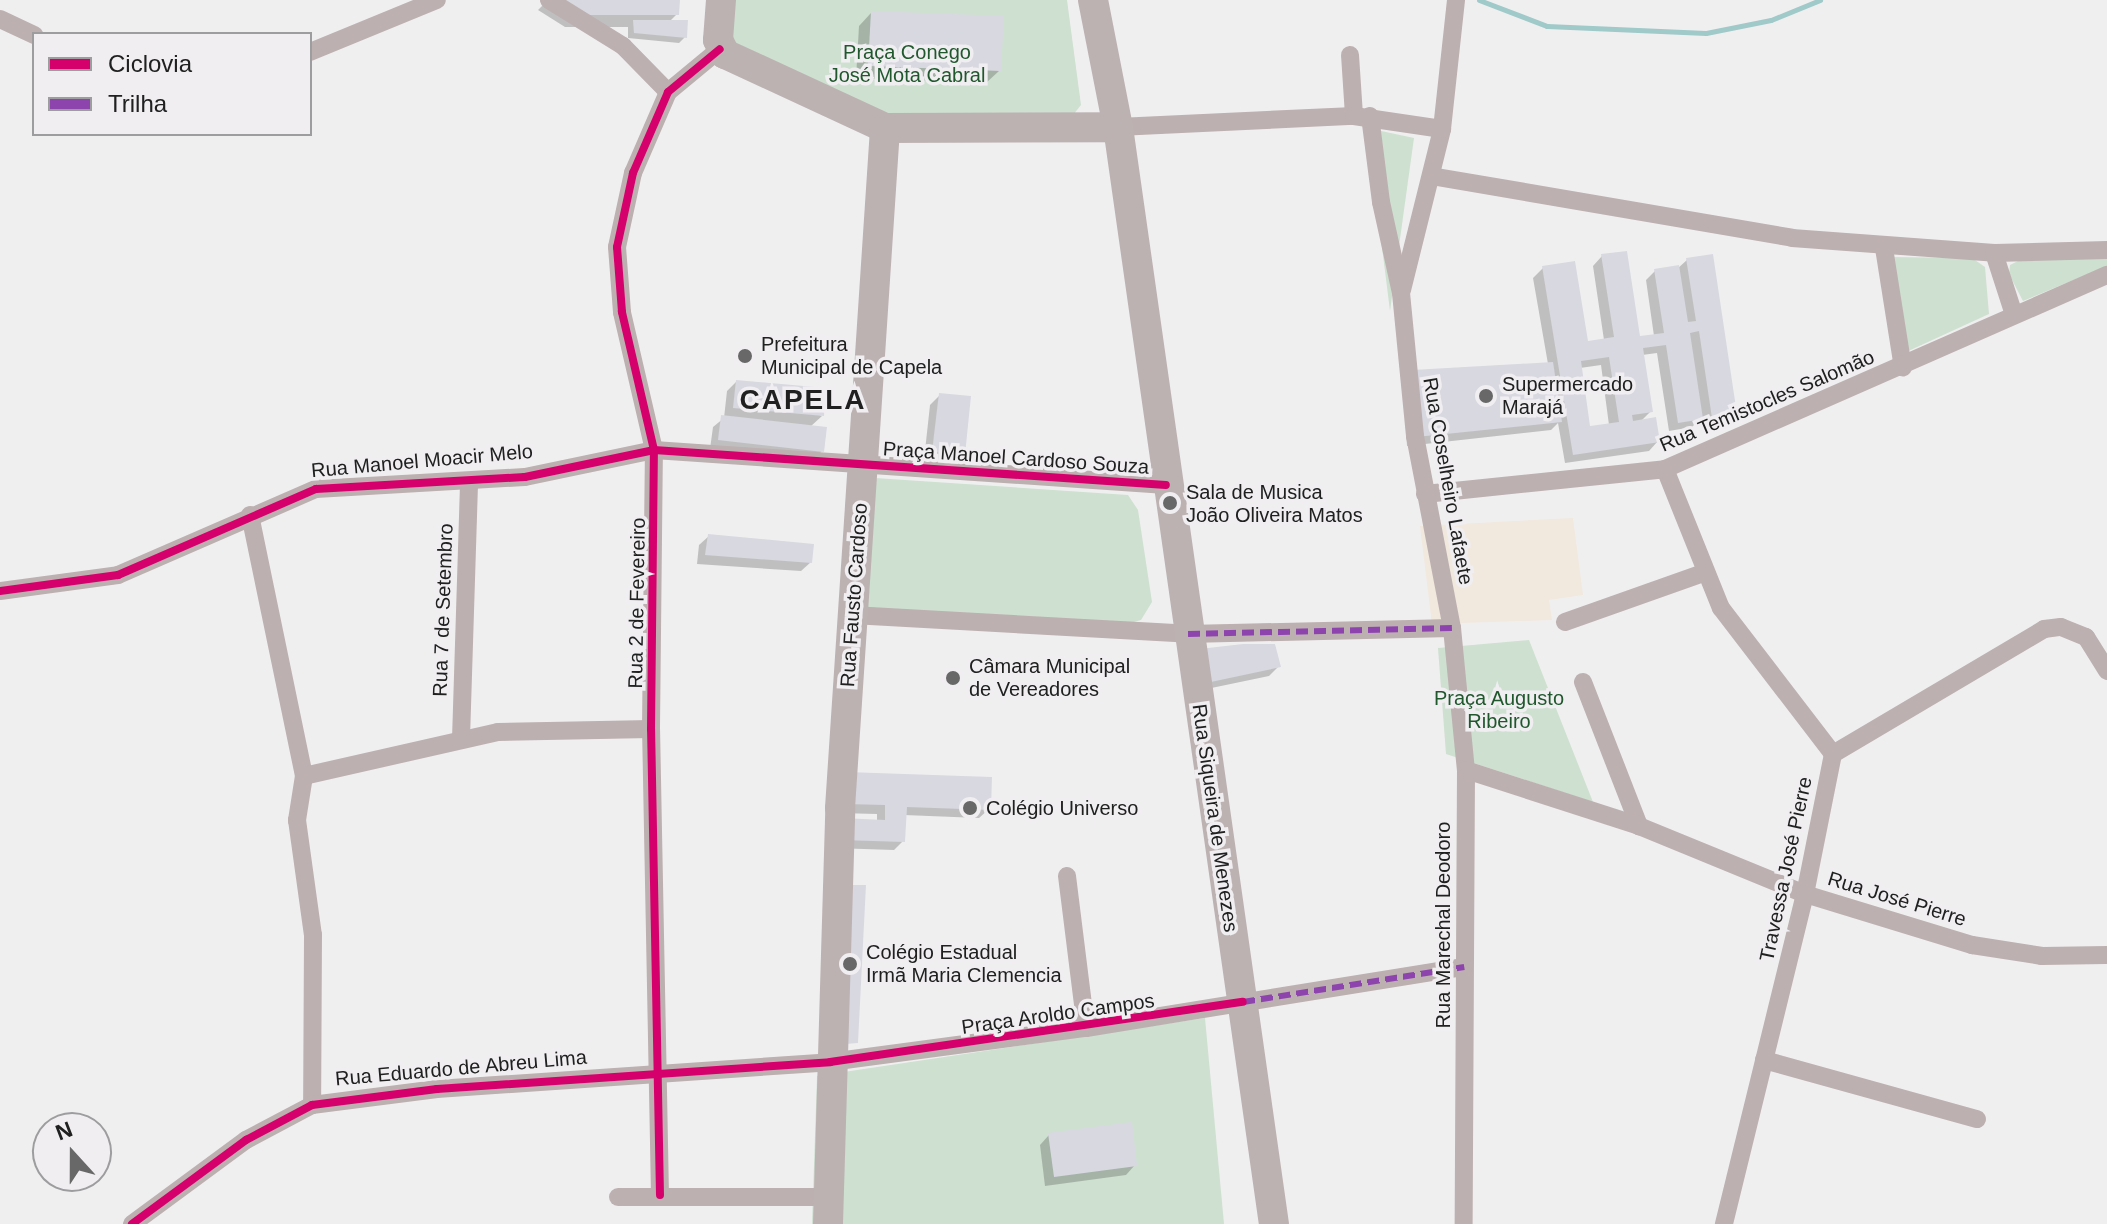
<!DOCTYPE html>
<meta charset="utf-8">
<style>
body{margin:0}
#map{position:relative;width:2107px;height:1224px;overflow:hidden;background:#f0eff0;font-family:Helvetica,sans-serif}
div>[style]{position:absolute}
.commercial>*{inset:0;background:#f1e8de}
.green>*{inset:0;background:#cee0d0}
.shadow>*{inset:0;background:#0003}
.stream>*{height:5px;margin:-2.5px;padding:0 2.5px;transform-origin:2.5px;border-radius:2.5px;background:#a0c9c9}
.building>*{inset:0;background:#d8d8e1}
.street>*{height:18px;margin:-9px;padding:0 9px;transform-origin:9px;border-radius:9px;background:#bdb0b0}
.primary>*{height:30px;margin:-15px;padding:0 15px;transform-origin:15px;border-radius:15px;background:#bdb2b2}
.quiet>*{height:6px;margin-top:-3px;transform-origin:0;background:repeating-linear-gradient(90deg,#8e44ad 0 12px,transparent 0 18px)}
.cycleway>*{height:8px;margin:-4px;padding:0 4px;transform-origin:4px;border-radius:4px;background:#d6006c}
.dots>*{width:22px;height:22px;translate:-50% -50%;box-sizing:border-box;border:4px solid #f0eef1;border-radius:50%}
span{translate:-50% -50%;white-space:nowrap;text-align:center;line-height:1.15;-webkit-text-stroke:7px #f0eef1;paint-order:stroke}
.park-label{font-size:20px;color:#20582d}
.poi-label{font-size:20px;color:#202021}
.left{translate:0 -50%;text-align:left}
.street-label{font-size:20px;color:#202021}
.district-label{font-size:28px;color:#202021;font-weight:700;letter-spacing:2px}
.legend{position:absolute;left:32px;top:32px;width:280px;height:104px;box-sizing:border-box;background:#f0eef1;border:2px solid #9d9c9e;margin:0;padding:10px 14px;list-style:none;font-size:24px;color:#202021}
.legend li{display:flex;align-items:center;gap:16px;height:40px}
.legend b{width:40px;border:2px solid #9d9c9e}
.north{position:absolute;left:32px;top:1112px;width:80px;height:80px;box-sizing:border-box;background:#f0eef1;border:2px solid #9d9c9e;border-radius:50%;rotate:339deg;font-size:22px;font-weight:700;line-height:32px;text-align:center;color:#202021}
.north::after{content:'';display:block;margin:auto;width:28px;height:36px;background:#696869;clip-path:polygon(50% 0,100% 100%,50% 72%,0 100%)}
</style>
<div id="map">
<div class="commercial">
<i style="clip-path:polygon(1573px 518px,1583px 595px,1549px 600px,1552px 620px,1432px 624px,1420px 526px)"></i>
</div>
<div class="green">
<i style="clip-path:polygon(722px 0,1067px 0,1081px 105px,1073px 115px,886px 131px,732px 52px)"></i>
<i style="clip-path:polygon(1367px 128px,1414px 138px,1390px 311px)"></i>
<i style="clip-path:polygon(2107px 255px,2107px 266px,2023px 301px,2009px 274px,2010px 265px,2022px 259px)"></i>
<i style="clip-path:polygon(1888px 257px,1972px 258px,1985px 267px,1989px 314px,1904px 353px)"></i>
<i style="clip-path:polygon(860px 477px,1128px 495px,1138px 510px,1152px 602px,1141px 620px,1123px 625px,866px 609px)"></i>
<i style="clip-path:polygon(1529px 640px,1593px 802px,1446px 754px,1438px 648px)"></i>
<i style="clip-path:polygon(1205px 1018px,1224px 1224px,812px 1224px,817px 1076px)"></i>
</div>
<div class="shadow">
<i style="clip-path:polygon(548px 0,678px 0,677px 14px,669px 22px,685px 37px,679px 43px,628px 38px,628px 27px,565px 27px,538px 10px)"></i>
<i style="clip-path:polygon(871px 13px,999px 71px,986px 83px,856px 78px,859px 26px)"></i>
<i style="clip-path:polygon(evenodd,1602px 256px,1638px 339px,1654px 336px,1646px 280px,1655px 271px,1677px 269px,1687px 260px,1735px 413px,1726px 422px,1703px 426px,1702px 417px,1692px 427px,1669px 431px,1657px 353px,1642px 355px,1651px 411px,1640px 422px,1658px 441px,1649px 451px,1565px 463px,1558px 423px,1551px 430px,1407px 446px,1403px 381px,1548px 364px,1533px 278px,1543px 268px,1586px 343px,1604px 340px,1593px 266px,1602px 256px,1601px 365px,1609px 425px,1588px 428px,1580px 368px,1601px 365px)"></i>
<i style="clip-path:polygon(736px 382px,822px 416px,810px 427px,822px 451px,813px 460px,710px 449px,713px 427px,724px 418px,727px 391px)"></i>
<i style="clip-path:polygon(940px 395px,963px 454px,953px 464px,924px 460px,930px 405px)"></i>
<i style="clip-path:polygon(709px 536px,811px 562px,801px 571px,697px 564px,699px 545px)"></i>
<i style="clip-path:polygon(1191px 660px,1278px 667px,1269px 676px,1197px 691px)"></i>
<i style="clip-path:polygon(839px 783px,989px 809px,979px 818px,904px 815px,903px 841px,894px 850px,833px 848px,877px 822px,877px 814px,838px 813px)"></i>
<i style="clip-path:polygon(1049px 1135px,1135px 1165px,1126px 1175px,1045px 1186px,1040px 1145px)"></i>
</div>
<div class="stream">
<i style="left:1479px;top:0;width:73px;rotate:20.9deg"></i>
<i style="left:1547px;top:26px;width:159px;rotate:2.5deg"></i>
<i style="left:1706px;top:33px;width:66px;rotate:-11.3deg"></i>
<i style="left:1771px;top:20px;width:53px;rotate:-22.2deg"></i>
</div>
<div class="building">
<i style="clip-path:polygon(554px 0,680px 0,679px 15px,578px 15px)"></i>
<i style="clip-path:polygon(871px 11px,1004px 16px,1001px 71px,868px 66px)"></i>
<i style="clip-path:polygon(633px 20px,688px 20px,687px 38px,634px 33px)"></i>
<i style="clip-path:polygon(evenodd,1627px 251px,1640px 336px,1664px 333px,1654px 269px,1679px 265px,1688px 322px,1696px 321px,1686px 258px,1713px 254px,1737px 414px,1712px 418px,1699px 331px,1690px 333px,1703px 419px,1678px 423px,1666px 345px,1643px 348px,1653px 412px,1632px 415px,1633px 421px,1656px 417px,1660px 442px,1573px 455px,1542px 266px,1575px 261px,1588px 341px,1614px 337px,1601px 254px,1627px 251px,1609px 357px,1619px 422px,1590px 426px,1581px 361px,1609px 357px)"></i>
<i style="clip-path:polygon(1553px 362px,1562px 422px,1416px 437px,1412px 370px)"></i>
<i style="clip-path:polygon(736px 380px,826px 388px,824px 416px,733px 408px)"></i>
<i style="clip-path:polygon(939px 393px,971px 396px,965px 455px,932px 452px)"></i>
<i style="clip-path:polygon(721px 415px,827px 427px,824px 452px,718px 440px)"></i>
<i style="clip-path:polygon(708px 534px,814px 544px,812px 563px,705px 555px)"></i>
<i style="clip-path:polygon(1243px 644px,1275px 644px,1281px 667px,1206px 683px,1199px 649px)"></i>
<i style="clip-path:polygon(847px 772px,992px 777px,991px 810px,907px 807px,905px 842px,841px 840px,842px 818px,885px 820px,885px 805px,846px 804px)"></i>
<i style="clip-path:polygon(841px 885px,866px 885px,858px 1043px,834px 1045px)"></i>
<i style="clip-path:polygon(1132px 1122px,1137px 1166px,1054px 1177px,1048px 1133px)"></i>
</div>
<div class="street">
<i style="left:549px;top:0;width:87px;rotate:31.9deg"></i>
<i style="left:623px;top:46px;width:64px;rotate:45.6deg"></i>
<i style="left:0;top:19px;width:38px;rotate:25deg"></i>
<i style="left:310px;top:52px;width:137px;rotate:-22.3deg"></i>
<i style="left:1350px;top:55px;width:61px;rotate:86.2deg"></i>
<i style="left:1370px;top:116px;width:87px;rotate:82.7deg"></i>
<i style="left:1381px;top:202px;width:93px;rotate:77.6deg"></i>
<i style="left:1401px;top:293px;width:144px;rotate:84.4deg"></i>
<i style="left:1415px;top:436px;width:196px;rotate:79.1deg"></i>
<i style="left:1452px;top:628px;width:143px;rotate:84.4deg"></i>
<i style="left:1466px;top:770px;width:454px;rotate:90.3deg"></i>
<i style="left:1118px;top:127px;width:236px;rotate:-2.7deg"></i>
<i style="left:1354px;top:116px;width:89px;rotate:8.4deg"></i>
<i style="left:1431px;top:176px;width:366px;rotate:9.7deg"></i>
<i style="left:1792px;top:238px;width:203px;rotate:4.2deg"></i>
<i style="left:1994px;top:253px;width:113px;rotate:-1.5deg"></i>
<i style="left:1884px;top:248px;width:121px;rotate:81deg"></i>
<i style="left:1994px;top:253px;width:65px;rotate:72.1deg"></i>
<i style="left:1402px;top:290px;width:166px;rotate:-76deg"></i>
<i style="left:1442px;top:129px;width:130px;rotate:-83.8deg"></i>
<i style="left:1665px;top:469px;width:150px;rotate:68.1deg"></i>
<i style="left:1721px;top:608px;width:184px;rotate:52.5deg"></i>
<i style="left:1833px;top:754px;width:143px;rotate:101.3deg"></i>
<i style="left:1805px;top:894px;width:340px;rotate:103.8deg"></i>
<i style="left:1425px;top:494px;width:241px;rotate:-5.9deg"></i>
<i style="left:1665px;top:469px;width:483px;rotate:-23.7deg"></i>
<i style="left:250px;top:515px;width:267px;rotate:78.3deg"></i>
<i style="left:304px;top:776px;width:45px;rotate:99deg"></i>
<i style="left:297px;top:820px;width:116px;rotate:82.1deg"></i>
<i style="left:313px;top:935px;width:170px;rotate:90.3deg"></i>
<i style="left:0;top:591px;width:119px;rotate:-7.7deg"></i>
<i style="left:118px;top:575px;width:216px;rotate:-23.5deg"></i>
<i style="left:316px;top:489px;width:209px;rotate:-3.3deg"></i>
<i style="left:525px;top:477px;width:132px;rotate:-11.8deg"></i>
<i style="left:654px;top:450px;width:513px;rotate:3.91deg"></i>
<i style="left:852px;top:615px;width:337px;rotate:3.2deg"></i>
<i style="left:1188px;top:634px;width:264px;rotate:-1.3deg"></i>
<i style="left:1565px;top:622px;width:146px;rotate:-19.5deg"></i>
<i style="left:1583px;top:682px;width:155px;rotate:68.7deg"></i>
<i style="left:461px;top:739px;width:256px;rotate:-88.2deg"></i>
<i style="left:1833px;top:754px;width:245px;rotate:-30.6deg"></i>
<i style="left:2044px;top:629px;width:17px;rotate:-7deg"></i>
<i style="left:2061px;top:627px;width:27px;rotate:22deg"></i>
<i style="left:2086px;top:637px;width:40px;rotate:58deg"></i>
<i style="left:1466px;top:770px;width:182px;rotate:17.9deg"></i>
<i style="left:1639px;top:826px;width:179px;rotate:22.3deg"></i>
<i style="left:1805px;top:894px;width:175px;rotate:17deg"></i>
<i style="left:1972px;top:945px;width:71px;rotate:8.9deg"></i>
<i style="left:2042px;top:956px;width:65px;rotate:-0.9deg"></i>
<i style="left:304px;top:776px;width:199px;rotate:-12.8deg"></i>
<i style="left:498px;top:732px;width:153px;rotate:-1.1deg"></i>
<i style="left:1067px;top:876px;width:153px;rotate:82.9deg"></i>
<i style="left:1764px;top:1060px;width:221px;rotate:15.5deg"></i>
<i style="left:660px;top:1195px;width:466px;rotate:-91.1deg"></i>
<i style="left:651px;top:729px;width:279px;rotate:-89.4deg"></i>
<i style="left:654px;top:450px;width:142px;rotate:-103.1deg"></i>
<i style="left:622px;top:312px;width:65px;rotate:-94.4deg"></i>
<i style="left:617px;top:247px;width:76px;rotate:-77.8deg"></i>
<i style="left:633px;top:173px;width:88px;rotate:-66.6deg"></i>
<i style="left:668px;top:92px;width:67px;rotate:-39.6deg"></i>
<i style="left:618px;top:1197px;width:210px"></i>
<i style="left:132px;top:1224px;width:142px;rotate:-36.4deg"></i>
<i style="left:246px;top:1140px;width:75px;rotate:-27.9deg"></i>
<i style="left:312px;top:1105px;width:126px;rotate:-7.3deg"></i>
<i style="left:437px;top:1089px;width:394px;rotate:-3.9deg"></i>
<i style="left:830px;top:1062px;width:258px;rotate:-7.6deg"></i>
<i style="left:1086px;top:1028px;width:383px;rotate:-9.2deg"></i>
</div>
<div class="primary">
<i style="left:721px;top:0;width:40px;rotate:94.3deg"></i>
<i style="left:718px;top:40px;width:16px;rotate:63deg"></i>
<i style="left:725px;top:54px;width:176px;rotate:24.8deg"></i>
<i style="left:885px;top:128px;width:233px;rotate:-0.2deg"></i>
<i style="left:1093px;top:0;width:129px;rotate:78.9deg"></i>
<i style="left:1118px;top:127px;width:1108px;rotate:81.91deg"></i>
<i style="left:828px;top:1224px;width:416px;rotate:-88.3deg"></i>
<i style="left:840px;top:808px;width:681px;rotate:-86.21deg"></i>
</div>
<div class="quiet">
<i style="left:1188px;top:634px;width:264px;rotate:-1.3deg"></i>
<i style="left:1243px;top:1002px;width:224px;rotate:-9deg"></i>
</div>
<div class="cycleway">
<i style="left:0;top:591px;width:119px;rotate:-7.7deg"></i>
<i style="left:118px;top:575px;width:216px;rotate:-23.5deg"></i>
<i style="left:316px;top:489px;width:209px;rotate:-3.3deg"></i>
<i style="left:525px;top:477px;width:132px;rotate:-11.8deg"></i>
<i style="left:654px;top:450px;width:513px;rotate:3.91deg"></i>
<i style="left:660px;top:1195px;width:466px;rotate:-91.1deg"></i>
<i style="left:651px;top:729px;width:279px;rotate:-89.4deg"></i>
<i style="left:654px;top:450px;width:142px;rotate:-103.1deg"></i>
<i style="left:622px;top:312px;width:65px;rotate:-94.4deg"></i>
<i style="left:617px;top:247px;width:76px;rotate:-77.8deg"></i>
<i style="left:633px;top:173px;width:88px;rotate:-66.6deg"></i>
<i style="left:668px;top:92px;width:67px;rotate:-39.6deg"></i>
<i style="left:132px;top:1224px;width:142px;rotate:-36.4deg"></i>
<i style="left:246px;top:1140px;width:75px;rotate:-27.9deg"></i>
<i style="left:312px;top:1105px;width:126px;rotate:-7.3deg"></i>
<i style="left:437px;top:1089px;width:394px;rotate:-3.9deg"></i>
<i style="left:830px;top:1062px;width:417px;rotate:-8.3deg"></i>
</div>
<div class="dots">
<i style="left:745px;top:356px;background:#696869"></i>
<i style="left:1486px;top:396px;background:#696869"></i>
<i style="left:1170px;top:503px;background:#696869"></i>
<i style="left:953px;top:678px;background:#696869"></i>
<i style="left:970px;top:808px;background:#696869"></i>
<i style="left:850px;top:964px;background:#696869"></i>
</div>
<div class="park-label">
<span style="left:907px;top:64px">Praça Conego<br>José Mota Cabral</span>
<span style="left:1499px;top:710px">Praça Augusto<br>Ribeiro</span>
</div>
<div class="poi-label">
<span class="left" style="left:761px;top:356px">Prefeitura<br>Municipal de Capela</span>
<span class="left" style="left:1502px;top:396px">Supermercado<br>Marajá</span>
<span class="left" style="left:1186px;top:504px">Sala de Musica<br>João Oliveira Matos</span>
<span class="left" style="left:969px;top:678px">Câmara Municipal<br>de Vereadores</span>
<span class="left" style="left:986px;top:808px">Colégio Universo</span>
<span class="left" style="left:866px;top:964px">Colégio Estadual<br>Irmã Maria Clemencia</span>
</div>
<div class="street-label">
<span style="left:1767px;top:401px;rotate:-23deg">Rua Temistocles Salomão</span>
<span style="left:1016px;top:458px;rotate:4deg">Praça Manoel Cardoso Souza</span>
<span style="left:422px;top:461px;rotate:-5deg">Rua Manoel Moacir Melo</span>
<span style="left:1448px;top:481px;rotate:80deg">Rua Coselheiro Lafaete</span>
<span style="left:854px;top:595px;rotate:-86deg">Rua Fausto Cardoso</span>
<span style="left:637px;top:603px;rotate:-89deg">Rua 2 de Fevereiro</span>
<span style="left:443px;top:610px;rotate:-88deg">Rua 7 de Setembro</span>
<span style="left:1215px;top:818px;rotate:82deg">Rua Siqueira de Menezes</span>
<span style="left:1786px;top:869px;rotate:-78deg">Travessa José Pierre</span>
<span style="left:1897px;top:899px;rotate:17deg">Rua José Pierre</span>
<span style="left:1443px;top:925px;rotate:-90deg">Rua Marechal Deodoro</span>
<span style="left:1058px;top:1014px;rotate:-8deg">Praça Aroldo Campos</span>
<span style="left:461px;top:1068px;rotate:-5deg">Rua Eduardo de Abreu Lima</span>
</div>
<div class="district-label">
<span style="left:803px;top:400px">CAPELA</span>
</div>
<ul class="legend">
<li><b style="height:10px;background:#d6006c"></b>Ciclovia</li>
<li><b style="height:10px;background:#8e44ad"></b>Trilha</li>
</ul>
<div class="north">N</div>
</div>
